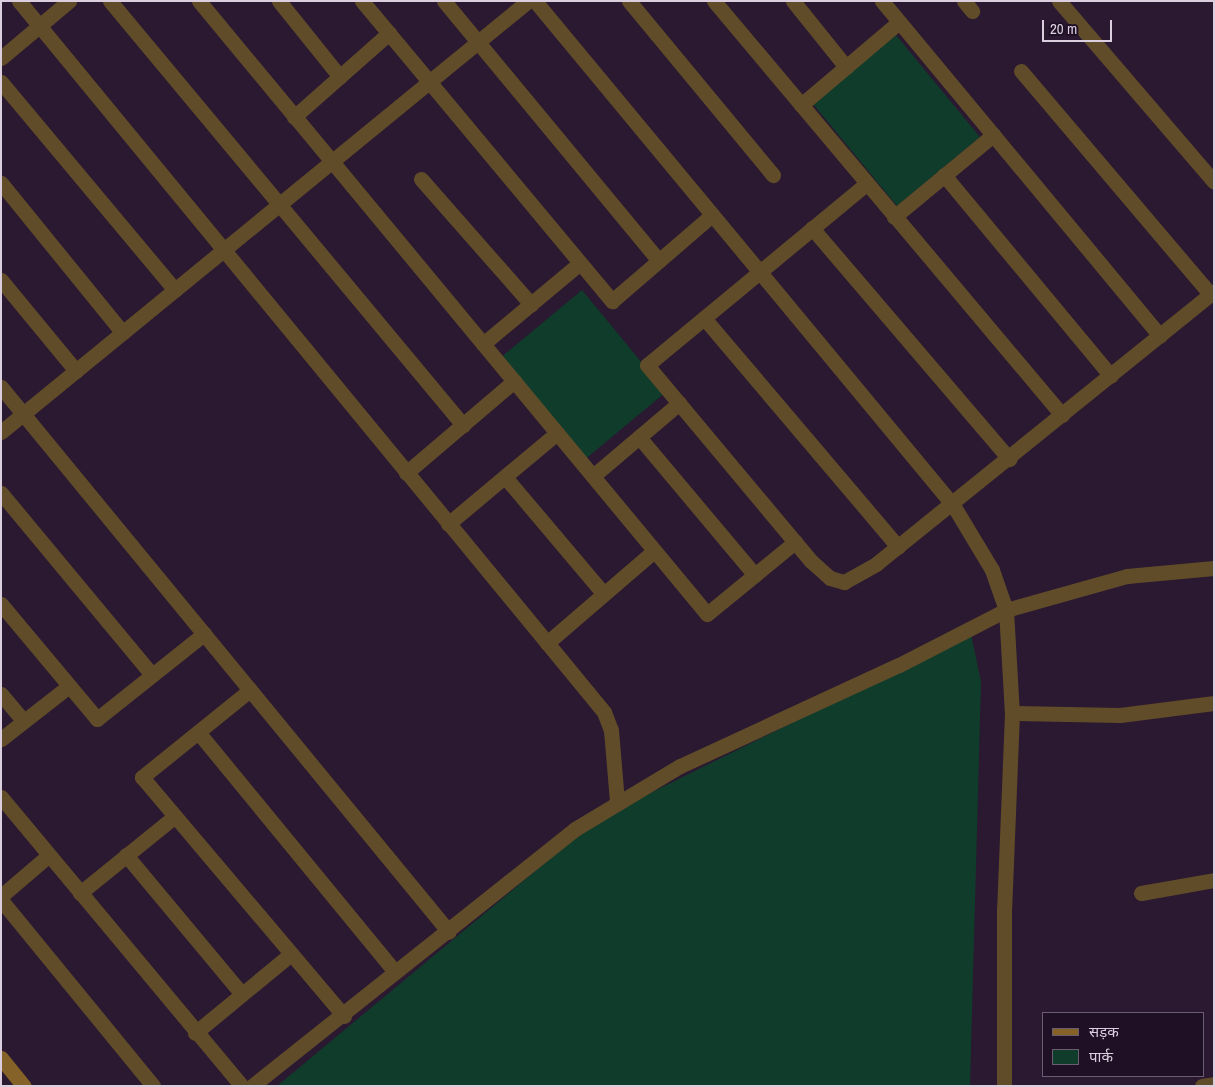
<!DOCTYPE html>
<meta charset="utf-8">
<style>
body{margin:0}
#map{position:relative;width:1215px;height:1087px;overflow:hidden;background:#2a1930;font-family:"Archivo Narrow","Noto Sans Devanagari",sans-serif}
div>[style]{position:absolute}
.green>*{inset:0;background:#103c2b}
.street>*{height:15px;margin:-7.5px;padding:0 7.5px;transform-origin:7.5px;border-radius:7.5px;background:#614c29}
.secondary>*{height:15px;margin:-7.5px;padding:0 7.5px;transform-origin:7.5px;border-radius:7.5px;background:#856328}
span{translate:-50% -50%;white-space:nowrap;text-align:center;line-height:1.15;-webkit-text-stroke:4px #201026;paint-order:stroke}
.frame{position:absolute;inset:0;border:2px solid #dbcfdf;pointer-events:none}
.legend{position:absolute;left:1042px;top:1012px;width:162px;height:65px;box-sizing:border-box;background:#201026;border:1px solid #6b5c70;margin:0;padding:6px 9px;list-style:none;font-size:15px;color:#dbcfdf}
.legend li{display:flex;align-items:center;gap:10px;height:25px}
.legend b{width:25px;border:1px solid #6b5c70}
.scale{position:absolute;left:1042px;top:20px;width:70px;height:22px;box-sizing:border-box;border:2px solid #dbcfdf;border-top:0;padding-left:6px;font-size:15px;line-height:18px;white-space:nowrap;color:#dbcfdf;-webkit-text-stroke:4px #201026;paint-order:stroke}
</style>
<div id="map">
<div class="green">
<i style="clip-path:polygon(896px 35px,980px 137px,897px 206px,813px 104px)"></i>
<i style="clip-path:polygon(582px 290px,666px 392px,583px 461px,499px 359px)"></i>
<i style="clip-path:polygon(971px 634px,981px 682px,970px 1086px,277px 1086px,598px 819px)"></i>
</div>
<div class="street">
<i style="left:19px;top:1px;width:921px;rotate:50.55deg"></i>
<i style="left:604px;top:712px;width:19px;rotate:69deg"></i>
<i style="left:611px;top:730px;width:71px;rotate:85.2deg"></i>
<i style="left:110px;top:1px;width:552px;rotate:50.22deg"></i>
<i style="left:199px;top:1px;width:796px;rotate:50.35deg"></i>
<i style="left:707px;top:614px;width:114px;rotate:-39.3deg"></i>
<i style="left:279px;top:1px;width:97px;rotate:51.2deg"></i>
<i style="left:362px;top:1px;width:391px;rotate:50.2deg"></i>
<i style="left:612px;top:301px;width:132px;rotate:-40.7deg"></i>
<i style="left:444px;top:1px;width:337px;rotate:50.4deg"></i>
<i style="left:535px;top:1px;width:655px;rotate:50.33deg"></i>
<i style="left:953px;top:505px;width:76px;rotate:59deg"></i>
<i style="left:992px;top:570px;width:42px;rotate:70.7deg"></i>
<i style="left:1006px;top:610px;width:103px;rotate:86.7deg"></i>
<i style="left:1012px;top:713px;width:196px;rotate:92.3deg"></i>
<i style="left:1004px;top:909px;width:177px;rotate:90deg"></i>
<i style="left:629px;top:1px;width:226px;rotate:50.4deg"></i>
<i style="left:714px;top:1px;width:541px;rotate:49.95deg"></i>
<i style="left:793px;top:1px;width:85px;rotate:51.2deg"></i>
<i style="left:882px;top:1px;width:435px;rotate:50.3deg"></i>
<i style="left:964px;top:1px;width:13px;rotate:51deg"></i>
<i style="left:1059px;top:1px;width:238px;rotate:49.4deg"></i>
<i style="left:1px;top:58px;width:89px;rotate:-40deg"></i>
<i style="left:1021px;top:71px;width:292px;rotate:49.7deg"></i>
<i style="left:1px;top:82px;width:271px;rotate:50.1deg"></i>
<i style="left:801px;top:105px;width:128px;rotate:-40.3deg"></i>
<i style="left:294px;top:117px;width:127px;rotate:-41.5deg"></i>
<i style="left:944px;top:175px;width:261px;rotate:50.3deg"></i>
<i style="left:421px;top:179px;width:167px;rotate:48.7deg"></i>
<i style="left:1px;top:183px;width:193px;rotate:50.9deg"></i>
<i style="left:866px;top:184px;width:284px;rotate:140.4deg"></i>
<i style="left:647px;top:365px;width:256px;rotate:50.1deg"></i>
<i style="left:811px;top:561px;width:25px;rotate:42deg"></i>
<i style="left:830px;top:578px;width:15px;rotate:16deg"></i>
<i style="left:844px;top:582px;width:37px;rotate:-29deg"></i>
<i style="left:876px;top:564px;width:434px;rotate:-38.9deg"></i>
<i style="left:894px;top:217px;width:129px;rotate:-39.6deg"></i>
<i style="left:812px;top:228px;width:304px;rotate:49.5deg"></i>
<i style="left:1px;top:280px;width:118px;rotate:50.5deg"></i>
<i style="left:704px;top:318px;width:300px;rotate:49.7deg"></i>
<i style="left:483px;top:344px;width:126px;rotate:-39.9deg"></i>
<i style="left:1px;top:387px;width:705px;rotate:50.58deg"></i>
<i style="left:1px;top:432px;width:681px;rotate:-39.28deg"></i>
<i style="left:639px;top:437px;width:180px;rotate:50deg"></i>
<i style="left:406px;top:473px;width:142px;rotate:-40.4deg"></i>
<i style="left:593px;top:476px;width:113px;rotate:-40.3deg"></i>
<i style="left:505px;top:477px;width:153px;rotate:49.8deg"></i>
<i style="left:1px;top:493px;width:236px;rotate:50.3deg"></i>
<i style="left:448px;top:524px;width:142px;rotate:-39.9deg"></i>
<i style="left:1px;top:604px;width:150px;rotate:50.1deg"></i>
<i style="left:97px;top:719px;width:137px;rotate:-38.5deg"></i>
<i style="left:547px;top:643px;width:141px;rotate:-40.7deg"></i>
<i style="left:250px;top:690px;width:139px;rotate:141.1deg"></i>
<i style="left:142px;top:777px;width:313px;rotate:49.8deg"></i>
<i style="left:1px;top:694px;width:35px;rotate:50deg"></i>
<i style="left:1012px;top:713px;width:108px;rotate:1.1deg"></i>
<i style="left:1120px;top:715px;width:95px;rotate:-7.3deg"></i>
<i style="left:198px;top:732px;width:310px;rotate:50.6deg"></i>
<i style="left:1px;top:739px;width:86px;rotate:-37.9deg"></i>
<i style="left:1px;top:797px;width:376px;rotate:50.2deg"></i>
<i style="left:126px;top:855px;width:181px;rotate:50.2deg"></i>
<i style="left:80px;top:893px;width:122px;rotate:-39deg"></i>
<i style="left:1141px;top:893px;width:74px;rotate:-10.1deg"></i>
<i style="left:1px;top:896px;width:63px;rotate:-40.5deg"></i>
<i style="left:1px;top:900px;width:240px;rotate:50.7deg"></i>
<i style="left:195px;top:1033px;width:124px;rotate:-39.5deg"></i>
<i style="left:252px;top:1086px;width:413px;rotate:-38.5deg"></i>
<i style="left:575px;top:829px;width:122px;rotate:-31deg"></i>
<i style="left:680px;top:766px;width:241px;rotate:-24.8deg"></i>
<i style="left:899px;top:665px;width:120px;rotate:-27.2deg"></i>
<i style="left:1006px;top:610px;width:126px;rotate:-15.7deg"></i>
<i style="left:1127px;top:576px;width:87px;rotate:-5.3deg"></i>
<i style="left:1202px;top:1086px;width:12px;rotate:-9deg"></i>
</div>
<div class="secondary">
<i style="left:1px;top:1058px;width:36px;rotate:51deg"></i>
</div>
<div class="frame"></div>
<ul class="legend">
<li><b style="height:6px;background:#856328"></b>सड़क</li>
<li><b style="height:14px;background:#103c2b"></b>पार्क</li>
</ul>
<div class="scale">20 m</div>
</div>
